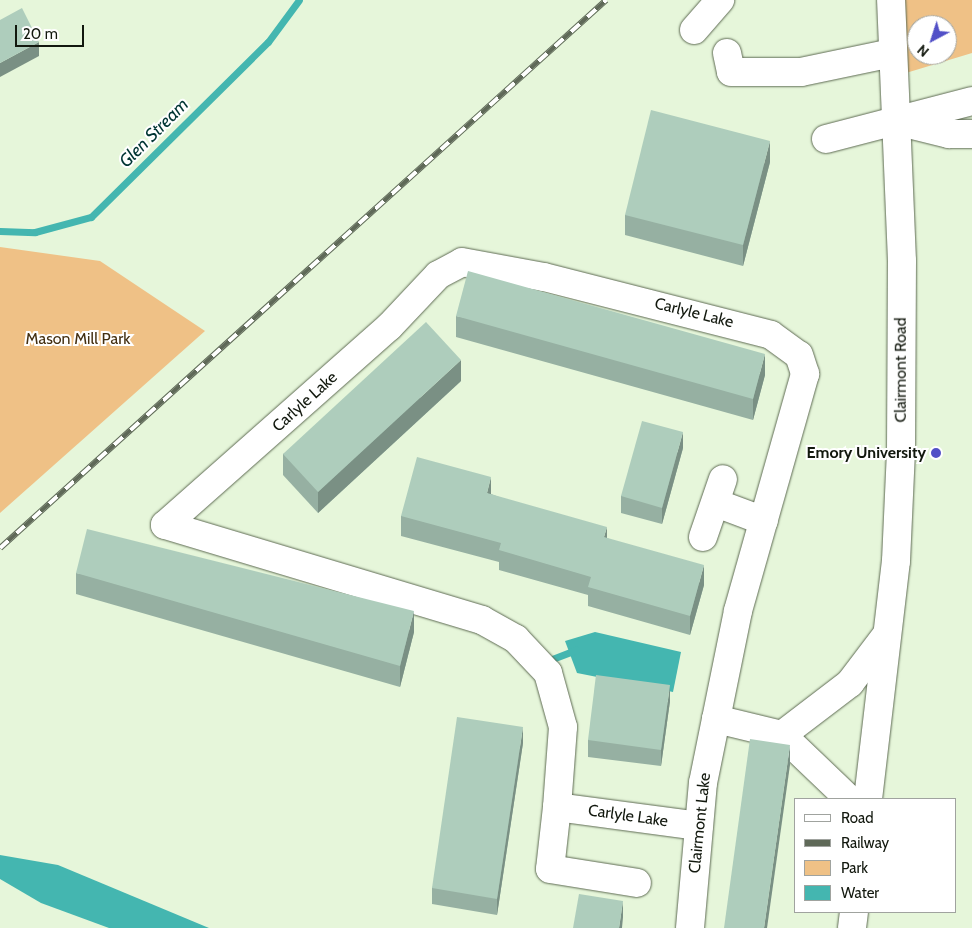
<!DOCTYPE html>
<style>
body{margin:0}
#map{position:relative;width:972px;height:928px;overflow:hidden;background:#e6f6da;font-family:Cabin,sans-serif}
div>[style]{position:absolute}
.green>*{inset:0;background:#efc186}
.water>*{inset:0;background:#44b6b0}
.stream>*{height:7px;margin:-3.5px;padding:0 3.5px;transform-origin:3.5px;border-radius:3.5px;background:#44b6b0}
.roads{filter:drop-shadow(0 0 1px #5e6b53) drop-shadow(0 0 1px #5e6b53)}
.minor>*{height:28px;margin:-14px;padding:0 14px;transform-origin:14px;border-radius:14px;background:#fff}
.major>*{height:28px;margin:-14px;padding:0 14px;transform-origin:14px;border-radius:14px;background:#fff}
.rail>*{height:5.5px;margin-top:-2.75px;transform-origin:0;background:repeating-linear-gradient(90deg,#fff 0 11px,#5f6958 0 22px);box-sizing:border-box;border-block:1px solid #5f6958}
.wall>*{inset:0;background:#96b0a2}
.shaded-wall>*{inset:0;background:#7a9084}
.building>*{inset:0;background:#aecdbc}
.dots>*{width:14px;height:14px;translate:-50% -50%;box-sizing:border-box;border:2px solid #fff;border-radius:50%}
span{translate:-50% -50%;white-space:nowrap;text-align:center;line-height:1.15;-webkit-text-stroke:4px #fff;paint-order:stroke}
.street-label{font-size:16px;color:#12180e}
.park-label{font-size:16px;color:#432f11}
.poi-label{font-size:16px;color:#12180e;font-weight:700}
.right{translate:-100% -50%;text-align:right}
.water-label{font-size:18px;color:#003533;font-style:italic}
.legend{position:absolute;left:794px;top:798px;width:162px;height:115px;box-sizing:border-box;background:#fff;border:1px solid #a0a39f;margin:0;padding:6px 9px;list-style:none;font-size:15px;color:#12180e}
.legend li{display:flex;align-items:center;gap:10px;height:25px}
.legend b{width:25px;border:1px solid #a0a39f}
.north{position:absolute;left:907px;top:15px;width:50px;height:50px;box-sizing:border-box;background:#fff;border:1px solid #a0a39f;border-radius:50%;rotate:220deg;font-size:14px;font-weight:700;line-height:20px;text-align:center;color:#12180e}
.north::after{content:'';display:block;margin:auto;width:18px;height:22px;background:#5250c7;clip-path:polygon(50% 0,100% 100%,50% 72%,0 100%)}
.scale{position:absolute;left:15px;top:25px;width:69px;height:22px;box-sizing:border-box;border:2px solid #12180e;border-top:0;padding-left:6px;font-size:15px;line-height:18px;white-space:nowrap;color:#12180e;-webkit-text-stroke:4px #fff;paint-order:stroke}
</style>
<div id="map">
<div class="green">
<i style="clip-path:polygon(evenodd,893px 0,972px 0,972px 53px,896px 76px,893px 0,917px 25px,947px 25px,947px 55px,917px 55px,917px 25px)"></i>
<i style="clip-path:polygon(0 247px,100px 261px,205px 331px,0 513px)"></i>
</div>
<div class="water">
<i style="clip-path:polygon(595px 632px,681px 652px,673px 692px,577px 673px,565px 641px)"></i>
<i style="clip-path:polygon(0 855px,58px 865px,209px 928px,109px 928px,41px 903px,0 879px)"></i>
</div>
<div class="stream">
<i style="left:0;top:231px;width:35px;rotate:2deg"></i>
<i style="left:35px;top:232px;width:58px;rotate:-15deg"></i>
<i style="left:91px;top:217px;width:249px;rotate:-44.7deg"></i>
<i style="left:268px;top:42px;width:52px;rotate:-53.6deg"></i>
<i style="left:547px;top:661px;width:31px;rotate:-21deg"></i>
</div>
<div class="roads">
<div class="minor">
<i style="left:694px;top:30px;width:40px;rotate:-49deg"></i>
<i style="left:727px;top:53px;width:19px;rotate:78deg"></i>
<i style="left:731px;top:72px;width:70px"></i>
<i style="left:801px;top:72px;width:93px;rotate:-11.8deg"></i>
<i style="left:896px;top:121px;width:55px;rotate:13.8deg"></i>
<i style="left:949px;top:134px;width:23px"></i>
<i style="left:826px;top:139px;width:151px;rotate:-14.6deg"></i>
<i style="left:716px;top:503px;width:51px;rotate:20.6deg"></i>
<i style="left:703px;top:537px;width:61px;rotate:-71deg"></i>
<i style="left:557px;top:807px;width:62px;rotate:96.4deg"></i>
<i style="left:550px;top:869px;width:88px;rotate:9.1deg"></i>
<i style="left:699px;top:826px;width:143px;rotate:-172.4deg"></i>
<i style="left:557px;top:807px;width:80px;rotate:-85.7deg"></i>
<i style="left:563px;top:727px;width:56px;rotate:-105.5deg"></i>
<i style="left:548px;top:673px;width:47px;rotate:-133.3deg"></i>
<i style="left:516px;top:639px;width:39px;rotate:-151deg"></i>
<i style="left:482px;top:620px;width:331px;rotate:-163.3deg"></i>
<i style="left:165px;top:525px;width:299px;rotate:-41.5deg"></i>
<i style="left:389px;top:327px;width:71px;rotate:-46.7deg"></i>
<i style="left:438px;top:275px;width:27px;rotate:-28deg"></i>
<i style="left:462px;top:262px;width:83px;rotate:10.4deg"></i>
<i style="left:544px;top:277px;width:234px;rotate:14.3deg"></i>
<i style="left:771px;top:335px;width:34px;rotate:36deg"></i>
<i style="left:799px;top:355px;width:20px;rotate:72deg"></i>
<i style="left:805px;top:374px;width:246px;rotate:105.8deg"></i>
<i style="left:738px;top:611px;width:110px;rotate:101.5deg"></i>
<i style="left:716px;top:719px;width:68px;rotate:13.6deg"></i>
<i style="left:690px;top:928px;width:146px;rotate:-84.9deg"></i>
<i style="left:703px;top:783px;width:65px;rotate:-78.5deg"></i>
</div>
<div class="major">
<i style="left:849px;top:799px;width:93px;rotate:-136.3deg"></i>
<i style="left:782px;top:735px;width:86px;rotate:-37.4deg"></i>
<i style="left:850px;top:683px;width:61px;rotate:-52.9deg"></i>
<i style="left:868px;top:799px;width:240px;rotate:-83.3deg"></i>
<i style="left:896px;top:561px;width:110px;rotate:-87.4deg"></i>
<i style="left:901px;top:451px;width:190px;rotate:-89.7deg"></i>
<i style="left:902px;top:261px;width:261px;rotate:-92.4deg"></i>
<i style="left:852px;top:928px;width:16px;rotate:-83deg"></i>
</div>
</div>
<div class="rail">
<i style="left:0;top:548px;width:817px;rotate:-42.12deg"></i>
</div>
<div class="wall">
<i style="clip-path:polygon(770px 162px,743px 266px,625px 235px,625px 215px)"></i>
<i style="clip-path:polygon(456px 316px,765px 375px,753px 420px,456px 337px)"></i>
<i style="clip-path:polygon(461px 381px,318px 513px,283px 475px,283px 454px)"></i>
<i style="clip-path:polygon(683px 448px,662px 524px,621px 513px,621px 496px)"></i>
<i style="clip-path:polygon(491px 494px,607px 538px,704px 585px,690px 635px,588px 606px,588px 595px,499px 570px,499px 562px,401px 536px,401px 516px)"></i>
<i style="clip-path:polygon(76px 573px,414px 632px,400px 687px,76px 594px)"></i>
<i style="clip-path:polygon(670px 701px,661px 766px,588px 757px,588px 740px)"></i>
<i style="clip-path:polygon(523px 743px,497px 915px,432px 904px,432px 888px)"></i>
</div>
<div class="shaded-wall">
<i style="clip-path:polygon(39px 42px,39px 56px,0 77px,0 63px)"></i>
<i style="clip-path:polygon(770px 141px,770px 162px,743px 266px,743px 245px)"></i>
<i style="clip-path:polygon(765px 354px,765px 375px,753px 420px,753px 399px)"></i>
<i style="clip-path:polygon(461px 360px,461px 381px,318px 513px,318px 492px)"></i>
<i style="clip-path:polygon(683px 432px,683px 448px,662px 524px,662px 508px)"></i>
<i style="clip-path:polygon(491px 477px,491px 497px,487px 493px)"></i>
<i style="clip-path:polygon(607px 527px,607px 546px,604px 537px)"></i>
<i style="clip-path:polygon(704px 565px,704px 585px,690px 635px,690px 616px)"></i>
<i style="clip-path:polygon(414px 611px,414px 632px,400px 687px,400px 666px)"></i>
<i style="clip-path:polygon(670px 685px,670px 701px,661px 766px,661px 750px)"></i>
<i style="clip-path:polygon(523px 727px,523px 743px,497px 915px,497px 899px)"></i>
<i style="clip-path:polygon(790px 745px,790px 765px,767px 928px,764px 928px)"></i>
<i style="clip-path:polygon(623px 901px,623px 917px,622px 928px,619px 928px)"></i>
</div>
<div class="building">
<i style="clip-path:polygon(22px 8px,39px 42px,0 63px,0 20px)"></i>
<i style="clip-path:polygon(651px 110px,770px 141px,743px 245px,625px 215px)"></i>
<i style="clip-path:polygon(468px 271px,765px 354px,753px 399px,456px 316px)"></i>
<i style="clip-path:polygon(426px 322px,461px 360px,318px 492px,283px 454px)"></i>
<i style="clip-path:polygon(642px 421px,683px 432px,662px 508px,621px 496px)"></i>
<i style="clip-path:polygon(417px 457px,491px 477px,487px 493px,607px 527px,604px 537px,704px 565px,690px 616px,588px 587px,591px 577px,499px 550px,501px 543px,401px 516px)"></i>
<i style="clip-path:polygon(87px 529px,414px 611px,400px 666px,76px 573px)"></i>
<i style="clip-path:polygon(596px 675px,670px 685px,661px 750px,588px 740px)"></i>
<i style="clip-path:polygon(457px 717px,523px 727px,497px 899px,432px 888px)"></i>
<i style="clip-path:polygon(750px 739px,790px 745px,764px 928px,724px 928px)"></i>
<i style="clip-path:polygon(579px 894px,623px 901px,619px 928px,573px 928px)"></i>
</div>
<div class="dots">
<i style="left:936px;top:453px;background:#5250c7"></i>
</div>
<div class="street-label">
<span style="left:694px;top:313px;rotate:14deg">Carlyle Lake</span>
<span style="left:901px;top:370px;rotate:-90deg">Clairmont Road</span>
<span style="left:305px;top:402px;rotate:-42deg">Carlyle Lake</span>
<span style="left:628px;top:816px;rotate:8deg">Carlyle Lake</span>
<span style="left:700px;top:823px;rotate:-84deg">Clairmont Lake</span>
</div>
<div class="park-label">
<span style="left:78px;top:339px">Mason Mill Park</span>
</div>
<div class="poi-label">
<span class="right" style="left:926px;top:453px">Emory University</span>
</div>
<div class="water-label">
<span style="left:154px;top:133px;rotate:-45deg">Glen Stream</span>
</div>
<ul class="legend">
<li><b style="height:6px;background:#fff"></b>Road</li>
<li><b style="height:6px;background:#5f6958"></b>Railway</li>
<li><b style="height:14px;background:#efc186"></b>Park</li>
<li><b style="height:14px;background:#44b6b0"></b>Water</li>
</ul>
<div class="north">N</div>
<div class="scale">20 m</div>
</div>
